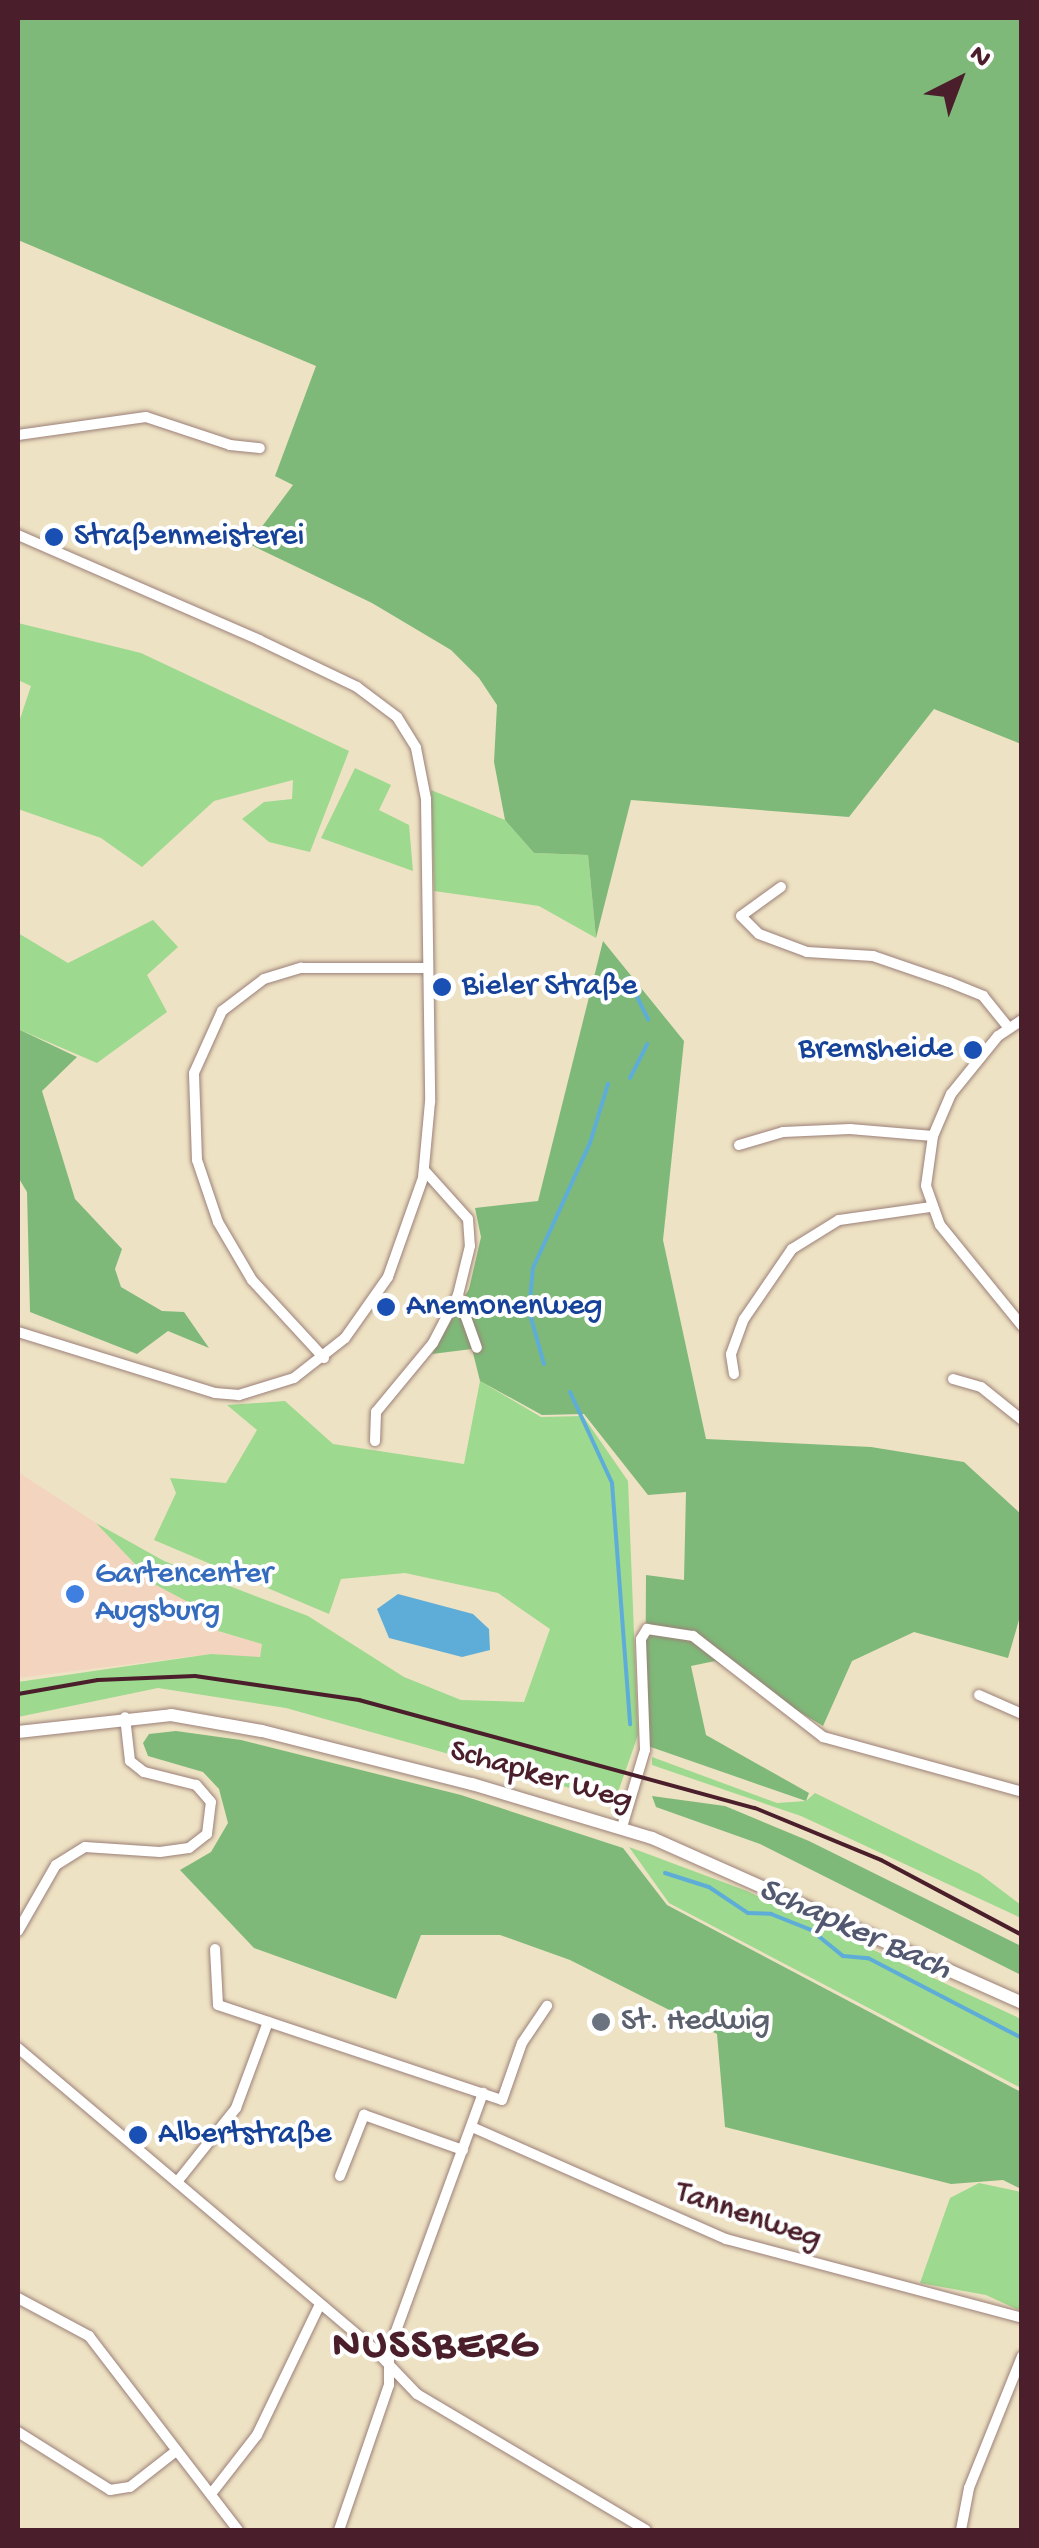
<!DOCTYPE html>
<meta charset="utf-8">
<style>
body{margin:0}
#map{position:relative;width:1039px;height:2548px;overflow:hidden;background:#eee2c4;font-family:"Gochi Hand",sans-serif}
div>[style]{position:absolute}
.built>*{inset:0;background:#f3d4be}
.green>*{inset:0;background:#9dd98e}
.forest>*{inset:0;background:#7eb979}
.water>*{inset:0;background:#5eadd8}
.stream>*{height:4px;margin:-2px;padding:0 2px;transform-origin:2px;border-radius:2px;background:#5eadd8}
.roads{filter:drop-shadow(0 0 2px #9c8078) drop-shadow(0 0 2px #9c8078)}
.minor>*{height:10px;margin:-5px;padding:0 5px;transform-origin:5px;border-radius:5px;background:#fff}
.tertiary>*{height:12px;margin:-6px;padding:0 6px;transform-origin:6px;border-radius:6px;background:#fff}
.rail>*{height:4px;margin:-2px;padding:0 2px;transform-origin:2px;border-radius:2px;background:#4a1f2b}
.dots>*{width:28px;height:28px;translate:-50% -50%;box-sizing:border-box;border:5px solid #fff;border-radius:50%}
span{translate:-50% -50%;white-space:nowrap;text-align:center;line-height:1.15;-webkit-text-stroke:8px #fff;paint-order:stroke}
.transit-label{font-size:32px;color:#164399}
.left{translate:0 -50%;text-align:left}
.right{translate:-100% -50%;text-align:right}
.shop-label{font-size:32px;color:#366cbe}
.street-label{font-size:32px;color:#4a1f2b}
.worship-label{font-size:32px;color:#5b616d}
.water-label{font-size:35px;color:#525870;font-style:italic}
.district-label{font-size:42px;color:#4a1f2b;font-weight:700;letter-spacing:2.5px}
.frame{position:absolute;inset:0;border:20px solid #4a1f2b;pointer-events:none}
.north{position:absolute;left:909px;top:30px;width:100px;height:100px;-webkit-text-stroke:8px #fff;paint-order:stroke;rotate:42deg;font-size:28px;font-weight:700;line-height:40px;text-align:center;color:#4a1f2b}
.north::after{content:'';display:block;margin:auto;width:35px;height:45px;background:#4a1f2b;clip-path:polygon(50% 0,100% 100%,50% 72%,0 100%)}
</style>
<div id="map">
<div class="built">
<i style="clip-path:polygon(18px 1472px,96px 1523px,154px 1584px,222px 1620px,219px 1632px,262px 1644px,259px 1658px,211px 1654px,18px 1678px)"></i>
</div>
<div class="green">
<i style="clip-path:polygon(18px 623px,141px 653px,349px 751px,310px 852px,269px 842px,242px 819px,264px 802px,292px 799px,293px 780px,214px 801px,142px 867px,101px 838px,18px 809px,18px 725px,31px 686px,18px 680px)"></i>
<i style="clip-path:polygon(355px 768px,391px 785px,379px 810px,409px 825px,413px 871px,321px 838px)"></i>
<i style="clip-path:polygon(431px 790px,505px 820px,534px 853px,588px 855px,596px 938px,539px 906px,434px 891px)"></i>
<i style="clip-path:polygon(153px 920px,178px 947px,147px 975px,167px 1012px,97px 1063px,18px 1029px,18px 933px,68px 963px)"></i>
<i style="clip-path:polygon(480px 1381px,541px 1417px,583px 1416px,628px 1481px,638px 1735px,617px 1795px,598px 1796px,286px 1708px,158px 1688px,18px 1717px,18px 1682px,211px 1654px,260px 1657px,262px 1644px,218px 1631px,222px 1620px,154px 1584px,96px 1523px,164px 1561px,308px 1616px,404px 1677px,461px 1700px,524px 1702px,550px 1629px,498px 1593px,405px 1573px,341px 1579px,329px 1614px,154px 1540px,176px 1493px,170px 1478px,226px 1483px,257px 1430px,227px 1405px,285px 1401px,333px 1444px,464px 1464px)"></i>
<i style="clip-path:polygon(652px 1757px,777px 1803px,806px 1801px,815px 1793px,980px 1874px,1021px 1905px,1021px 1918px,801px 1816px,652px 1765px)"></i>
<i style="clip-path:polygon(629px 1847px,747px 1891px,1021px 2019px,1021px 2088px,669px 1903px)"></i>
<i style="clip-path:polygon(979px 2183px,1021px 2192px,1021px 2311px,986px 2295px,920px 2283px,950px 2198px)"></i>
</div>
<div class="forest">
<i style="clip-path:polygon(18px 18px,1021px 18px,1021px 744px,934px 709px,849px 817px,631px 800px,596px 938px,588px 855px,534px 853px,505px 820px,494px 762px,497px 705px,479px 678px,451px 650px,372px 603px,249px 544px,293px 485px,275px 476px,316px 366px,18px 240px)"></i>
<i style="clip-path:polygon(603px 941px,684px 1041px,663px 1240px,706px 1439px,871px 1447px,964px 1462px,1021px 1514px,1021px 1613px,1008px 1658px,914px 1632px,852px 1661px,823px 1726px,715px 1661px,691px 1666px,706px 1735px,809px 1793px,806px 1801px,645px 1745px,646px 1575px,684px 1580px,686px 1492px,648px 1495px,584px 1414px,542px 1415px,480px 1381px,472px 1349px,432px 1354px,469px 1289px,481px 1237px,475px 1208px,538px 1201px)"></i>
<i style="clip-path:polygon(18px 1029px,77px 1057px,42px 1091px,75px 1199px,122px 1249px,115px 1269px,121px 1287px,162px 1311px,184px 1312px,209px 1348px,168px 1331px,137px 1354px,30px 1312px,27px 1192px,18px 1177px)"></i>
<i style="clip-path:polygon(176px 1731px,241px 1740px,461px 1795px,623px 1848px,667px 1905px,1021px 2092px,1021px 2189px,1003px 2180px,951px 2184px,725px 2127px,717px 2034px,570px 1960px,500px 1935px,421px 1935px,396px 1999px,254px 1948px,180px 1870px,211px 1852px,228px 1823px,219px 1789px,203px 1772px,148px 1756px,143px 1743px,149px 1734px)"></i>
<i style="clip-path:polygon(652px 1796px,725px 1806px,809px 1841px,1021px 1946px,1021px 1975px,760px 1844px,656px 1807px)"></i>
</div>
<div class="water">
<i style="clip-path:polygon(398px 1594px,473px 1614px,489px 1629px,490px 1650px,462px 1657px,389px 1638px,377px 1609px)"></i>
</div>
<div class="stream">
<i style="left:628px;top:978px;width:46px;rotate:64deg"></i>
<i style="left:630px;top:1078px;width:38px;rotate:-63deg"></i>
<i style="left:544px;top:1364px;width:55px;rotate:-105.8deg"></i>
<i style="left:529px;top:1311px;width:43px;rotate:-84.7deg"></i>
<i style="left:533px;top:1268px;width:137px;rotate:-65.5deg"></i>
<i style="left:590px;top:1143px;width:62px;rotate:-73deg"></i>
<i style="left:570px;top:1392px;width:100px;rotate:65.2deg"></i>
<i style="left:612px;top:1483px;width:242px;rotate:85.7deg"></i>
<i style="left:665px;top:1873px;width:46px;rotate:17.7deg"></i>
<i style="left:709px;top:1887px;width:47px;rotate:33.7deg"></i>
<i style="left:748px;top:1913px;width:23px;rotate:2deg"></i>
<i style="left:771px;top:1914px;width:43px;rotate:21.8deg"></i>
<i style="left:811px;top:1930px;width:41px;rotate:39.1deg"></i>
<i style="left:843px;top:1956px;width:25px;rotate:5deg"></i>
<i style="left:868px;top:1958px;width:174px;rotate:27.5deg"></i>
</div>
<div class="roads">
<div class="minor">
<i style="left:18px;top:435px;width:129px;rotate:-8deg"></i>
<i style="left:146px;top:417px;width:89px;rotate:18.4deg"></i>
<i style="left:230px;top:445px;width:30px;rotate:6deg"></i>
<i style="left:18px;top:535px;width:263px;rotate:23.5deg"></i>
<i style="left:259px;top:640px;width:109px;rotate:25.6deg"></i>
<i style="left:357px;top:687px;width:50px;rotate:36.9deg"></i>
<i style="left:397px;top:717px;width:36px;rotate:58deg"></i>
<i style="left:416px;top:748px;width:52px;rotate:78.9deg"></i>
<i style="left:426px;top:799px;width:303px;rotate:89.2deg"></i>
<i style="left:430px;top:1102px;width:76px;rotate:95.3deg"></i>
<i style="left:423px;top:1178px;width:105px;rotate:109.5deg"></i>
<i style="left:388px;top:1277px;width:75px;rotate:125.2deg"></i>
<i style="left:345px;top:1338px;width:65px;rotate:141.9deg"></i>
<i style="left:294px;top:1378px;width:58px;rotate:162.8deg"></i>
<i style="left:239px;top:1395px;width:24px;rotate:-175deg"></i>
<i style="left:215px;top:1393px;width:206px;rotate:-162.8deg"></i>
<i style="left:781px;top:887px;width:49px;rotate:144.1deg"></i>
<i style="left:741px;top:916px;width:25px;rotate:45deg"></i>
<i style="left:759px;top:934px;width:51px;rotate:20.6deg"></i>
<i style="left:807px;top:952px;width:66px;rotate:3.5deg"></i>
<i style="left:873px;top:956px;width:80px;rotate:18.9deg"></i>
<i style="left:949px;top:982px;width:37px;rotate:22deg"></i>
<i style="left:983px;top:996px;width:40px;rotate:51deg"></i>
<i style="left:1022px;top:1020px;width:29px;rotate:146deg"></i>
<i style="left:998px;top:1036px;width:75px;rotate:129deg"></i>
<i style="left:951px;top:1094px;width:46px;rotate:113.2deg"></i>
<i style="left:933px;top:1136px;width:50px;rotate:98deg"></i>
<i style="left:926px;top:1186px;width:41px;rotate:70.3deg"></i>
<i style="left:940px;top:1225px;width:130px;rotate:50.9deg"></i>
<i style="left:739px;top:1145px;width:46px;rotate:-16.5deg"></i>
<i style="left:783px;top:1132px;width:67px;rotate:-2.6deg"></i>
<i style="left:850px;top:1129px;width:83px;rotate:4.8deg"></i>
<i style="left:425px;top:1171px;width:64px;rotate:48.1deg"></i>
<i style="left:468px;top:1219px;width:27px;rotate:86deg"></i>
<i style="left:470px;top:1246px;width:50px;rotate:103.8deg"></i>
<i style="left:458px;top:1295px;width:56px;rotate:70.3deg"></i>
<i style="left:324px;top:1358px;width:106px;rotate:-132.7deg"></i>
<i style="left:252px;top:1280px;width:67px;rotate:-120.4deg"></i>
<i style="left:218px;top:1222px;width:65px;rotate:-108.7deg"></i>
<i style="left:197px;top:1160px;width:87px;rotate:-92deg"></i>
<i style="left:194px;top:1073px;width:68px;rotate:-65.7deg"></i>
<i style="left:222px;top:1011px;width:53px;rotate:-37.3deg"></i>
<i style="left:264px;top:979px;width:39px;rotate:-17deg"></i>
<i style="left:301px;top:968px;width:126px"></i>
<i style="left:734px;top:1374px;width:20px;rotate:-99deg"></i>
<i style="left:731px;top:1354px;width:37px;rotate:-70deg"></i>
<i style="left:744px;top:1319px;width:85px;rotate:-55.6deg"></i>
<i style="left:792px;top:1249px;width:55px;rotate:-31.7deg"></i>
<i style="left:839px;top:1220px;width:92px;rotate:-8.1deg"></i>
<i style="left:953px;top:1379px;width:29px;rotate:16deg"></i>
<i style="left:981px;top:1387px;width:53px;rotate:38.8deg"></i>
<i style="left:375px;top:1441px;width:29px;rotate:-88deg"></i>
<i style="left:376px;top:1412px;width:89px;rotate:-50.4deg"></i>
<i style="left:433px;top:1343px;width:54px;rotate:-62.5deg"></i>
<i style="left:979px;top:1695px;width:47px;rotate:23.8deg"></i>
<i style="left:622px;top:1827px;width:80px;rotate:-73.4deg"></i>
<i style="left:645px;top:1750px;width:111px;rotate:-92.1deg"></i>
<i style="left:641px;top:1639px;width:12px;rotate:-59deg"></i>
<i style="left:647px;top:1629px;width:47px;rotate:8.7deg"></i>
<i style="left:693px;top:1636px;width:165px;rotate:37.8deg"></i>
<i style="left:823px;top:1737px;width:206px;rotate:15.4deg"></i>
<i style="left:18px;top:1931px;width:76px;rotate:-60.1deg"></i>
<i style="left:56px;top:1865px;width:34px;rotate:-32deg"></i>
<i style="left:85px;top:1847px;width:75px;rotate:3.8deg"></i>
<i style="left:160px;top:1852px;width:29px;rotate:-8deg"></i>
<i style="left:189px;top:1848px;width:23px;rotate:-38deg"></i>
<i style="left:207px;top:1834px;width:32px;rotate:-83deg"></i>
<i style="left:211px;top:1802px;width:23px;rotate:-131deg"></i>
<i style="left:196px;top:1785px;width:54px;rotate:-166deg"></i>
<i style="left:144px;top:1772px;width:18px;rotate:-142deg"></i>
<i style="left:130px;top:1761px;width:44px;rotate:-96.5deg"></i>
<i style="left:215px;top:1949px;width:56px;rotate:86.9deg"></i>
<i style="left:218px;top:2005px;width:299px;rotate:18.5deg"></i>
<i style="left:502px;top:2100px;width:60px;rotate:-70.7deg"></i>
<i style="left:522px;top:2043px;width:45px;rotate:-56deg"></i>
<i style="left:18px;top:2048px;width:466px;rotate:40.2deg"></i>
<i style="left:374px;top:2349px;width:62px;rotate:46.3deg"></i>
<i style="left:417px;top:2394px;width:266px;rotate:30.7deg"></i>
<i style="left:472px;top:2127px;width:278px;rotate:23.8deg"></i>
<i style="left:726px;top:2239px;width:306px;rotate:14.9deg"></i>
<i style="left:340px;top:2176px;width:66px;rotate:-68.5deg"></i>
<i style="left:364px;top:2115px;width:105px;rotate:19.5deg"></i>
<i style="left:177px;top:2182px;width:95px;rotate:-51.4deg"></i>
<i style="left:236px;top:2108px;width:92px;rotate:-69.6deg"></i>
<i style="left:18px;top:2298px;width:81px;rotate:28.2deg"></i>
<i style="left:89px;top:2336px;width:245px;rotate:52.5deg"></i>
<i style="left:18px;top:2432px;width:109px;rotate:32.2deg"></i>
<i style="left:110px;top:2490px;width:20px;rotate:-9deg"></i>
<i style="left:130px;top:2487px;width:58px;rotate:-38deg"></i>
<i style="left:211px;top:2494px;width:75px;rotate:-52.1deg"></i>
<i style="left:257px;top:2435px;width:145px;rotate:-64.3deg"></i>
<i style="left:339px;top:2530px;width:153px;rotate:-71deg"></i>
<i style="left:389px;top:2385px;width:35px;rotate:-90deg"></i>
<i style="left:389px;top:2350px;width:274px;rotate:-69.9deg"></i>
<i style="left:961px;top:2530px;width:43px;rotate:-79.2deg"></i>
<i style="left:969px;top:2488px;width:142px;rotate:-68.1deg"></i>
</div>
<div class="tertiary">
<i style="left:18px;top:1732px;width:154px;rotate:-6.3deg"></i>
<i style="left:171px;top:1715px;width:92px;rotate:10deg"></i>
<i style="left:262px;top:1731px;width:217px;rotate:14.2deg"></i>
<i style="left:472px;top:1784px;width:188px;rotate:16.7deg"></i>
<i style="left:652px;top:1838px;width:405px;rotate:24deg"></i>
</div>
</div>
<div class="rail">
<i style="left:18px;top:1694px;width:81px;rotate:-9.9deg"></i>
<i style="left:98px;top:1680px;width:97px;rotate:-2.4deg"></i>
<i style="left:195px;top:1676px;width:166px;rotate:8.3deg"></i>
<i style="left:359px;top:1700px;width:410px;rotate:15.3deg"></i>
<i style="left:755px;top:1808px;width:136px;rotate:22.4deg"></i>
<i style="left:881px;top:1860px;width:160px;rotate:28deg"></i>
</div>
<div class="dots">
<i style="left:54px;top:537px;background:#1a4fb4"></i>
<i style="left:442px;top:987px;background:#1a4fb4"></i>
<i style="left:973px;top:1050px;background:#1a4fb4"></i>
<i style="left:386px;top:1307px;background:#1a4fb4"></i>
<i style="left:75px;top:1594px;background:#3f7fe0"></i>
<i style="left:601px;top:2022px;background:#6b7280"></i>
<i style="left:138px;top:2135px;background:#1a4fb4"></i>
</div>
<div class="transit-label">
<span class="left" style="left:74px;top:537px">Straßenmeisterei</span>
<span class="left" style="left:462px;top:987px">Bieler Straße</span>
<span class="right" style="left:953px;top:1050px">Bremsheide</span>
<span class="left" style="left:406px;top:1307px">Anemonenweg</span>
<span class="left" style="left:158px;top:2135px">Albertstraße</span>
</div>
<div class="shop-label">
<span class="left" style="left:95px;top:1594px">Gartencenter<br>Augsburg</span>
</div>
<div class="street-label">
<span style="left:541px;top:1777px;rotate:16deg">Schapker Weg</span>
<span style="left:748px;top:2217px;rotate:19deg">Tannenweg</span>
</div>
<div class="worship-label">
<span class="left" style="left:621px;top:2022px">St. Hedwig</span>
</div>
<div class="water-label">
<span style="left:854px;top:1931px;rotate:24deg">Schapker Bach</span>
</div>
<div class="district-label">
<span style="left:436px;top:2348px">NUSSBERG</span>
</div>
<div class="frame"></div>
<div class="north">N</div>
</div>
